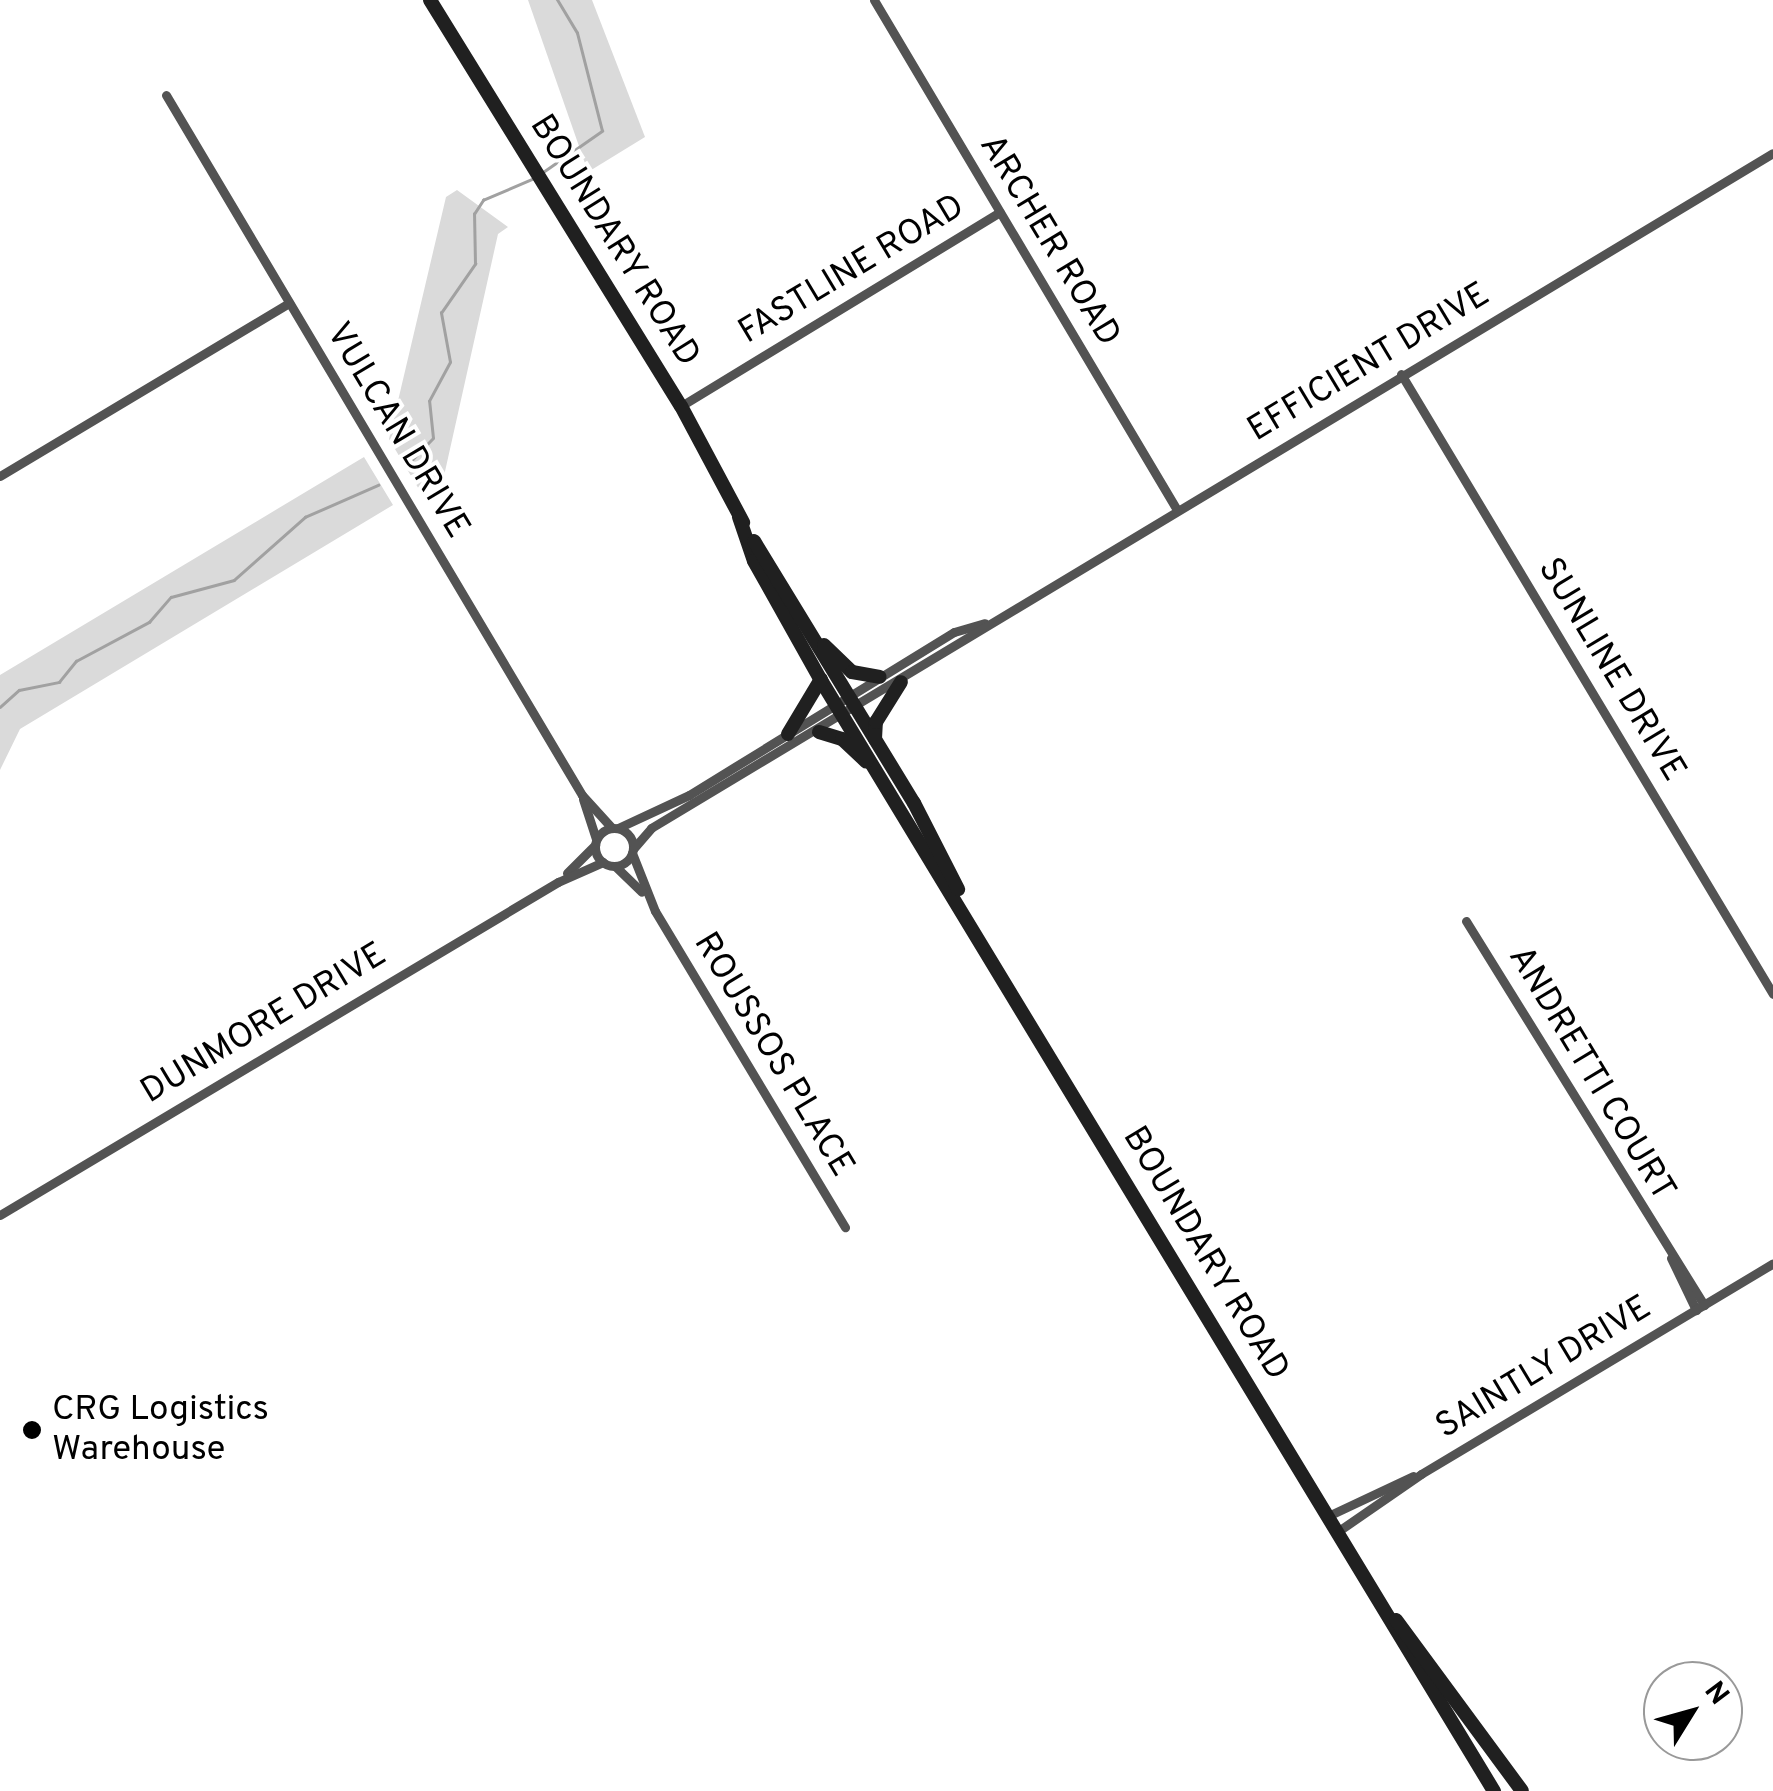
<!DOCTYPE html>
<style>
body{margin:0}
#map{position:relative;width:1773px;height:1791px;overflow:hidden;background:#fff;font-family:Overpass,sans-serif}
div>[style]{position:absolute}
.green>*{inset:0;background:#dadada}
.stream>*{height:2.5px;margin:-1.25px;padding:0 1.25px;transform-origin:1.25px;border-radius:1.25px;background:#a1a1a1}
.minor>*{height:9px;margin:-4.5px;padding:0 4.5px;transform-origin:4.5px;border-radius:4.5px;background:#535353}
.minor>.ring{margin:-4.5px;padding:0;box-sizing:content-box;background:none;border:9px solid #535353;border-radius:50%}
.secondary>*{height:14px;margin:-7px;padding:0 7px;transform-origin:7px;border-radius:7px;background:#202020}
.dots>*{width:28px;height:28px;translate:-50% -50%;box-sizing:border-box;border:5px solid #fff;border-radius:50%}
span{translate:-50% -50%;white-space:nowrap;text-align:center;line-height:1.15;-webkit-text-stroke:8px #fff;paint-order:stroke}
.street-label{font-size:35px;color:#000}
.poi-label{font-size:35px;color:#000}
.left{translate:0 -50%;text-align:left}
.north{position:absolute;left:1643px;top:1661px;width:100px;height:100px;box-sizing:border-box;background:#fff;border:2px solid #999;border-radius:50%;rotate:53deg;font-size:28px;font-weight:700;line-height:40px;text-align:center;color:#000}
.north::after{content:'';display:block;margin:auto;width:35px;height:45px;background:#000;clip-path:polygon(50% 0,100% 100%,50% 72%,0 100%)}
</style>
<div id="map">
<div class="green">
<i style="clip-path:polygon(528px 0,592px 0,645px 137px,588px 172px)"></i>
<i style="clip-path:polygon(457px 190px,508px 227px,498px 234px,444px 476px,420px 491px,389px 439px,446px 197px)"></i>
<i style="clip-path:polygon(364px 457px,393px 505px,20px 729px,0 770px,0 675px)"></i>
</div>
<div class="stream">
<i style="left:543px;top:172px;width:72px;rotate:-34.8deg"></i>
<i style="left:602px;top:131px;width:101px;rotate:-104.3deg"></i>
<i style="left:577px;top:33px;width:39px;rotate:-121deg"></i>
<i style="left:407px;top:465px;width:37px;rotate:-46deg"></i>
<i style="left:433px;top:438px;width:37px;rotate:-96deg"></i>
<i style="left:429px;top:401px;width:44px;rotate:-61.7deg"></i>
<i style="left:450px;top:362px;width:50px;rotate:-100.4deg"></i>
<i style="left:441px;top:313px;width:60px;rotate:-55.2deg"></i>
<i style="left:475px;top:264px;width:50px;rotate:-91.1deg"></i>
<i style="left:474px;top:214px;width:17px;rotate:-57deg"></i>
<i style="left:483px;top:200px;width:53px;rotate:-23.2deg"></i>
<i style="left:0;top:707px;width:25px;rotate:-42deg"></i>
<i style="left:19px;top:690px;width:41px;rotate:-11.3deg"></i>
<i style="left:59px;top:682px;width:27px;rotate:-51deg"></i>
<i style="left:76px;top:661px;width:83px;rotate:-28.1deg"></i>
<i style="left:149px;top:622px;width:33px;rotate:-49deg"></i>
<i style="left:171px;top:597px;width:65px;rotate:-15.1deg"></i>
<i style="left:234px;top:580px;width:95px;rotate:-41.6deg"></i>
<i style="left:305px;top:517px;width:80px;rotate:-23.7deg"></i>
</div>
<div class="minor">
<i style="left:874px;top:0;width:593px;rotate:59.28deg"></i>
<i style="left:166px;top:95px;width:814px;rotate:59.28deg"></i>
<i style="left:582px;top:795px;width:43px;rotate:47.8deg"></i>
<i style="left:1401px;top:374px;width:723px;rotate:59.04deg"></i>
<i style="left:681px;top:406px;width:373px;rotate:-31.3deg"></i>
<i style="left:0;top:476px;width:337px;rotate:-30.9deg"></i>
<i style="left:583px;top:799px;width:42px;rotate:72deg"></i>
<i class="ring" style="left:595px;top:828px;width:29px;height:29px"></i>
<i style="left:618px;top:828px;width:78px;rotate:-24.9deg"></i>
<i style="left:689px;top:795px;width:311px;rotate:-31.6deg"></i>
<i style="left:954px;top:632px;width:32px;rotate:-16deg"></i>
<i style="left:633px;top:849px;width:28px;rotate:-49deg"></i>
<i style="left:651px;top:828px;width:1309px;rotate:-31.03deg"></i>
<i style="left:632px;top:853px;width:62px;rotate:68.4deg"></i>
<i style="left:655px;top:911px;width:369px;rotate:59deg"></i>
<i style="left:615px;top:866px;width:37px;rotate:44deg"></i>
<i style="left:567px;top:873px;width:40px;rotate:-45deg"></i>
<i style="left:1466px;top:921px;width:452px;rotate:58.2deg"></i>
<i style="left:0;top:1215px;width:650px;rotate:-30.83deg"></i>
<i style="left:558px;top:882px;width:49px;rotate:-24deg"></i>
<i style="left:1671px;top:1258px;width:58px;rotate:64.3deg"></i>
<i style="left:1328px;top:1516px;width:94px;rotate:-25.2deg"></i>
<i style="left:1337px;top:1532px;width:102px;rotate:-34.6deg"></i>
<i style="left:1421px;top:1474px;width:410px;rotate:-30.9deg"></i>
</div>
<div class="secondary">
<i style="left:430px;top:0;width:477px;rotate:58.3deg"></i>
<i style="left:681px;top:406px;width:132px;rotate:61.9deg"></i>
<i style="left:739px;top:517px;width:46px;rotate:71.2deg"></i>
<i style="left:754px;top:561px;width:139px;rotate:60.7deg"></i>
<i style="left:822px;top:682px;width:1297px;rotate:58.79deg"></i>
<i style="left:754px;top:541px;width:307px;rotate:58.6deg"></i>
<i style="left:914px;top:803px;width:97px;rotate:62.9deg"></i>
<i style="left:824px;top:645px;width:39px;rotate:44deg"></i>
<i style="left:852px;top:672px;width:28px;rotate:10deg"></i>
<i style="left:819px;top:732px;width:24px;rotate:17deg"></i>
<i style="left:842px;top:739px;width:33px;rotate:43deg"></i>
<i style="left:788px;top:734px;width:64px;rotate:-59deg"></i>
<i style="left:875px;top:739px;width:17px;rotate:-87deg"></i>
<i style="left:876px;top:722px;width:47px;rotate:-58deg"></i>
<i style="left:1396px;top:1620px;width:212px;rotate:53.6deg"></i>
</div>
<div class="dots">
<i style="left:32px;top:1430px;background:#000"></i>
</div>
<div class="street-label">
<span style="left:614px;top:241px;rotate:58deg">BOUNDARY ROAD</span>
<span style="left:1049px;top:241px;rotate:59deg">ARCHER ROAD</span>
<span style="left:852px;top:270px;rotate:-31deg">FASTLINE ROAD</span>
<span style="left:1369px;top:363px;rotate:-31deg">EFFICIENT DRIVE</span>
<span style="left:397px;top:431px;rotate:59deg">VULCAN DRIVE</span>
<span style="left:1611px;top:670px;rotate:59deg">SUNLINE DRIVE</span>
<span style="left:264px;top:1024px;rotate:-31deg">DUNMORE DRIVE</span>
<span style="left:773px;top:1055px;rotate:59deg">ROUSSOS PLACE</span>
<span style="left:1591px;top:1074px;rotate:59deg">ANDRETTI COURT</span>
<span style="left:1205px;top:1254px;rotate:59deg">BOUNDARY ROAD</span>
<span style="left:1544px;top:1368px;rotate:-31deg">SAINTLY DRIVE</span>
</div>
<div class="poi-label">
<span class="left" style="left:52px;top:1430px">CRG Logistics<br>Warehouse</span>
</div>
<div class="north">N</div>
</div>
